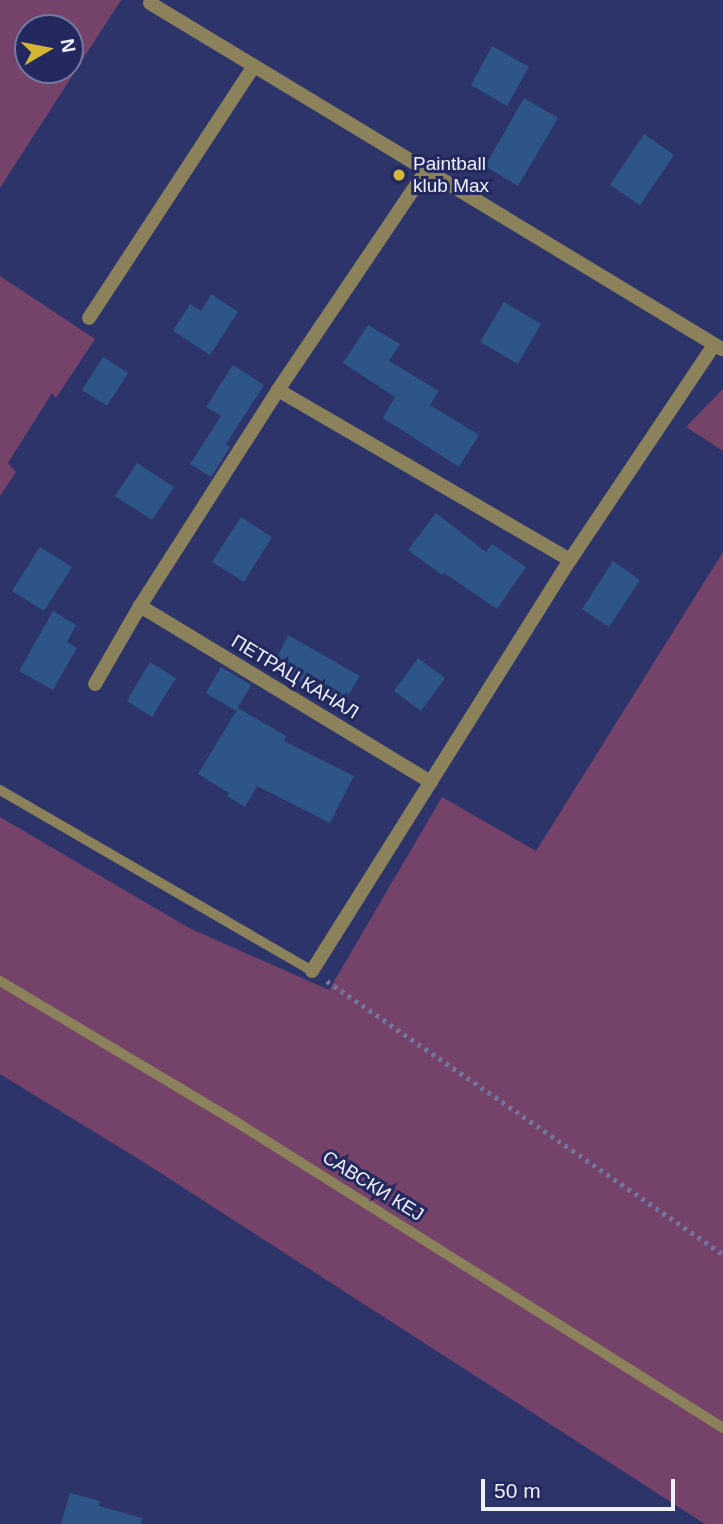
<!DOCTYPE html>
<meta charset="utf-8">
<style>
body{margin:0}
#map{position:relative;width:723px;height:1524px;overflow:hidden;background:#2d346a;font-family:Helvetica,sans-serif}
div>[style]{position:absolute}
.green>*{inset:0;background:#75436a}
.building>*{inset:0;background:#2d5587}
.path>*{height:4.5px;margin-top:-2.25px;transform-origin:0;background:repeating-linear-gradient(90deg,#70769e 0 3.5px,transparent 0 8.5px)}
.lane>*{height:10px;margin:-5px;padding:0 5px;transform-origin:5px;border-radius:5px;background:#8b815a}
.street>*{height:14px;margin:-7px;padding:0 7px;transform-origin:7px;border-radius:7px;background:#8b815a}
.dots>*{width:19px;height:19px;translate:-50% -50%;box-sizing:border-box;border:4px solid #23295e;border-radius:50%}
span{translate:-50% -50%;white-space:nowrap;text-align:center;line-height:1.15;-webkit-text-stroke:6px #23295e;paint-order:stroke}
.poi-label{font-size:19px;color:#edf0fe}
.left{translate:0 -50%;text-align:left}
.street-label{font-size:19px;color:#edf0fe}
.north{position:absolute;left:14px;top:14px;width:70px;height:70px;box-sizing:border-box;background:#23295e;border:2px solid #74799e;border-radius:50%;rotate:80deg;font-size:19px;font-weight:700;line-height:28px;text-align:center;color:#edf0fe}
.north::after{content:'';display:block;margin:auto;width:24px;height:32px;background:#d4b635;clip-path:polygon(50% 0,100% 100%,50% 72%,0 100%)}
.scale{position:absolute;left:481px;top:1479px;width:194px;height:32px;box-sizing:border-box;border:4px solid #edf0fe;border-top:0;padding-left:9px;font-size:21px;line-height:24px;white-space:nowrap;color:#edf0fe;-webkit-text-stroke:5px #23295e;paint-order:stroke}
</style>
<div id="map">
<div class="green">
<i style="clip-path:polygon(evenodd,0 0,121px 0,0 188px,0 0,28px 28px,70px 28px,70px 70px,28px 70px,28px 28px)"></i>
<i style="clip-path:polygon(0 276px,95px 339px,56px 398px,52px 393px,8px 463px,16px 472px,0 496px)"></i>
<i style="clip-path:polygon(723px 389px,723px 451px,686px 427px)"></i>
<i style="clip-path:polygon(723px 552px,723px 1524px,705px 1524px,145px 1163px,0 1074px,0 817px,189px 928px,329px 990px,442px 797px,536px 851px)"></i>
</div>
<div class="building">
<i style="clip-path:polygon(492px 46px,529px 67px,507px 106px,471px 85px)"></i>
<i style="clip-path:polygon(524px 98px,558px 118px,518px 186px,485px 166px)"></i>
<i style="clip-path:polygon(644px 134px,674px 155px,640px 205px,610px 185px)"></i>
<i style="clip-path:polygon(211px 294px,238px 312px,210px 355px,173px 331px,190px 304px,201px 311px)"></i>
<i style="clip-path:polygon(504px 302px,541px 324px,518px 364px,480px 342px)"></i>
<i style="clip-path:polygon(368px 325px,400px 344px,389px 361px,439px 391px,430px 405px,479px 435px,459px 467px,383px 418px,395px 397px,343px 363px)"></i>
<i style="clip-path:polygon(103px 357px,128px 373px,107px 406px,82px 390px)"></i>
<i style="clip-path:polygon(233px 365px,264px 385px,226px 444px,230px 447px,211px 477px,190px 464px,221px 416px,206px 407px)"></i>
<i style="clip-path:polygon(137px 463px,174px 487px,152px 520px,115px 496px)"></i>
<i style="clip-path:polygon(436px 513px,486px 552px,492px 544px,526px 567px,497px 609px,444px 573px,442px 575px,408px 550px)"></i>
<i style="clip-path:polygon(241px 517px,272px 537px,244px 582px,212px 562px)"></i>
<i style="clip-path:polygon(40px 547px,72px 567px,44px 611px,12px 591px)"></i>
<i style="clip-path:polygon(613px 561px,640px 580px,609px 627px,582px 609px)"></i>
<i style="clip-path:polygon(53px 611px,76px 625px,67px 642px,77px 648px,53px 690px,19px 671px)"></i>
<i style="clip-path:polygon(288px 635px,360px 676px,343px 704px,272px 668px)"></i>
<i style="clip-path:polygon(418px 658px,445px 678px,421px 711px,394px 691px)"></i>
<i style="clip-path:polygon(150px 662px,176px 678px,152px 717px,127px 701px)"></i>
<i style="clip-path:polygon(221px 667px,251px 685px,236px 711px,206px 693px)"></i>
<i style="clip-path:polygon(238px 708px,286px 736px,284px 741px,354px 776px,330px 823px,257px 786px,245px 807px,227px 796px,229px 793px,198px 774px)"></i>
<i style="clip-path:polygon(70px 1493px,100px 1501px,99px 1506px,142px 1518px,141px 1524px,61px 1524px)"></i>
</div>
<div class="path">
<i style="left:327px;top:981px;width:481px;rotate:34.6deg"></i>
</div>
<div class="lane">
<i style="left:0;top:790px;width:361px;rotate:30.1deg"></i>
<i style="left:0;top:981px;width:277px;rotate:30.8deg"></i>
<i style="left:238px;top:1123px;width:573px;rotate:32.16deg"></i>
</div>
<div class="street">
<i style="left:150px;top:3px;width:669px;rotate:31.17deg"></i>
<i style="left:89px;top:318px;width:301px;rotate:-56.8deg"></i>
<i style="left:278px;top:390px;width:338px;rotate:30.2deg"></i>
<i style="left:140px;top:606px;width:340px;rotate:31.2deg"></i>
<i style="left:95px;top:684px;width:90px;rotate:-60deg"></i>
<i style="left:140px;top:606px;width:256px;rotate:-57.4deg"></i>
<i style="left:278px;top:390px;width:267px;rotate:-56deg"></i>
<i style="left:312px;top:971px;width:485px;rotate:-57.9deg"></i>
<i style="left:570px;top:560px;width:259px;rotate:-56.2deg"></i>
</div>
<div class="dots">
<i style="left:399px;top:175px;background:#d4b635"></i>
</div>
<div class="poi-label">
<span class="left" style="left:413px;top:175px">Paintball<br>klub Max</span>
</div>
<div class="street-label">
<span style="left:295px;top:677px;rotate:31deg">ПЕТРАЦ КАНАЛ</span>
<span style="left:373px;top:1186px;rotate:32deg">САВСКИ КЕЈ</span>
</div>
<div class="north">N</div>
<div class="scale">50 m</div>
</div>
